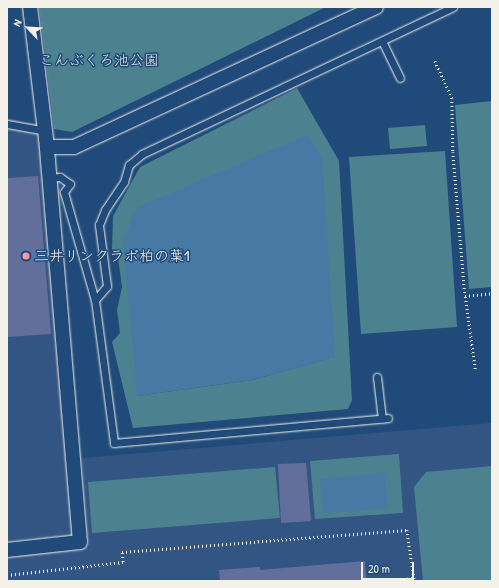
<!DOCTYPE html>
<meta charset="utf-8">
<style>
body{margin:0}
#map{position:relative;width:499px;height:588px;overflow:hidden;background:#1f4a7a;font-family:"Patrick Hand","Klee One",sans-serif}
div>[style]{position:absolute}
.built>*{inset:0;background:#335584}
.green>*{inset:0;background:#4c818f}
.water>*{inset:0;background:#4779a4}
.building>*{inset:0;background:#626f9b}
.path>*{height:2.5px;margin-top:-1.25px;transform-origin:0;background:repeating-linear-gradient(90deg,#f4f1e8 0 1px,transparent 0 4px)}
.roads{filter:drop-shadow(0 0 1px #f4f1e8) drop-shadow(0 0 1px #f4f1e8)}
.lane>*{height:7px;margin:-3.5px;padding:0 3.5px;transform-origin:3.5px;border-radius:3.5px;background:#1f4a7a}
.street>*{height:14px;margin:-7px;padding:0 7px;transform-origin:7px;border-radius:7px;background:#1f4a7a}
.dots>*{width:11px;height:11px;translate:-50% -50%;box-sizing:border-box;border:2px solid #1f4a7a;border-radius:50%}
span{translate:-50% -50%;white-space:nowrap;text-align:center;line-height:1.15;-webkit-text-stroke:3px #1f4a7a;paint-order:stroke}
.park-label{font-size:15px;color:#dbe0db}
.poi-label{font-size:15px;color:#f4f1e8}
.left{translate:0 -50%;text-align:left}
.frame{position:absolute;inset:0;border:8px solid #f4f1e8;pointer-events:none}
.north{position:absolute;left:8px;top:8px;width:40px;height:40px;-webkit-text-stroke:3px #1f4a7a;paint-order:stroke;rotate:295deg;font-size:11px;font-weight:700;line-height:16px;text-align:center;color:#f4f1e8}
.north::after{content:'';display:block;margin:auto;width:14px;height:18px;background:#f4f1e8;clip-path:polygon(50% 0,100% 100%,50% 72%,0 100%)}
.scale{position:absolute;left:361px;top:562px;width:53px;height:18px;box-sizing:border-box;border:2px solid #f4f1e8;border-top:0;padding-left:5px;font-size:12px;line-height:14px;white-space:nowrap;color:#f4f1e8;-webkit-text-stroke:3px #1f4a7a;paint-order:stroke}
</style>
<div id="map">
<div class="built">
<i style="clip-path:polygon(7px 118px,42px 126px,75px 535px,7px 541px)"></i>
<i style="clip-path:polygon(492px 423px,492px 581px,7px 581px,7px 558px,89px 547px,82px 458px)"></i>
</div>
<div class="green">
<i style="clip-path:polygon(39px 7px,326px 7px,72px 132px,54px 129px)"></i>
<i style="clip-path:polygon(evenodd,297px 88px,339px 161px,352px 400px,348px 409px,133px 428px,112px 342px,120px 333px,117px 310px,122px 287px,117px 250px,112px 250px,113px 216px,140px 167px,297px 88px,334px 357px,252px 380px,137px 396px,334px 357px)"></i>
<i style="clip-path:polygon(492px 101px,492px 287px,469px 289px,455px 105px)"></i>
<i style="clip-path:polygon(425px 125px,427px 146px,390px 149px,388px 128px)"></i>
<i style="clip-path:polygon(445px 151px,457px 327px,361px 334px,349px 157px)"></i>
<i style="clip-path:polygon(399px 454px,403px 513px,315px 519px,310px 461px)"></i>
<i style="clip-path:polygon(492px 466px,492px 581px,423px 581px,414px 487px,426px 472px)"></i>
<i style="clip-path:polygon(275px 467px,280px 518px,92px 533px,88px 482px)"></i>
</div>
<div class="water">
<i style="clip-path:polygon(307px 135px,322px 156px,335px 357px,252px 380px,137px 396px,123px 242px,136px 208px)"></i>
<i style="clip-path:polygon(385px 473px,388px 508px,323px 513px,320px 479px)"></i>
</div>
<div class="building">
<i style="clip-path:polygon(38px 176px,51px 334px,7px 337px,7px 178px)"></i>
<i style="clip-path:polygon(306px 463px,311px 521px,281px 523px,278px 464px)"></i>
<i style="clip-path:polygon(365px 561px,366px 581px,220px 581px,219px 570px,260px 567px,260px 570px)"></i>
</div>
<div class="path">
<i style="left:435px;top:61px;width:41px;rotate:65.3deg"></i>
<i style="left:452px;top:98px;width:54px;rotate:88.9deg"></i>
<i style="left:453px;top:152px;width:144px;rotate:85.2deg"></i>
<i style="left:475px;top:369px;width:74px;rotate:-97.8deg"></i>
<i style="left:465px;top:296px;width:27px;rotate:-6deg"></i>
<i style="left:7px;top:575px;width:117px;rotate:-6.4deg"></i>
<i style="left:123px;top:562px;width:10px;rotate:-96deg"></i>
<i style="left:122px;top:552px;width:286px;rotate:-4.4deg"></i>
<i style="left:407px;top:530px;width:49px;rotate:81.7deg"></i>
<i style="left:395px;top:580px;width:19px;rotate:-6deg"></i>
<i style="left:414px;top:578px;width:3px;rotate:72deg"></i>
</div>
<div class="roads">
<div class="lane">
<i style="left:382px;top:41px;width:41px;rotate:64.1deg"></i>
<i style="left:7px;top:124px;width:39px;rotate:10deg"></i>
<i style="left:49px;top:178px;width:11px;rotate:-5deg"></i>
<i style="left:60px;top:177px;width:12px;rotate:35deg"></i>
<i style="left:70px;top:184px;width:10px;rotate:127deg"></i>
<i style="left:64px;top:192px;width:112px;rotate:74deg"></i>
<i style="left:95px;top:300px;width:18px;rotate:-49deg"></i>
<i style="left:107px;top:286px;width:62px;rotate:-97.5deg"></i>
<i style="left:99px;top:225px;width:16px;rotate:-68deg"></i>
<i style="left:105px;top:210px;width:34px;rotate:-56deg"></i>
<i style="left:124px;top:182px;width:18px;rotate:-74deg"></i>
<i style="left:129px;top:165px;width:17px;rotate:-40deg"></i>
<i style="left:142px;top:154px;width:344px;rotate:-25.3deg"></i>
<i style="left:95px;top:300px;width:144px;rotate:82.4deg"></i>
<i style="left:114px;top:443px;width:275px;rotate:-5.2deg"></i>
<i style="left:377px;top:377px;width:42px;rotate:83.2deg"></i>
</div>
<div class="street">
<i style="left:47px;top:147px;width:27px"></i>
<i style="left:74px;top:147px;width:333px;rotate:-24.9deg"></i>
<i style="left:7px;top:550px;width:73px;rotate:-6.3deg"></i>
<i style="left:80px;top:542px;width:396px;rotate:-94.8deg"></i>
<i style="left:47px;top:147px;width:141px;rotate:-96.9deg"></i>
</div>
</div>
<div class="dots">
<i style="left:26px;top:256px;background:#ff9aa2"></i>
</div>
<div class="park-label">
<span style="left:99px;top:60px">こんぶくろ池公園</span>
</div>
<div class="poi-label">
<span class="left" style="left:34px;top:256px">三井リンクラボ柏の葉1</span>
</div>
<div class="frame"></div>
<div class="north">N</div>
<div class="scale">20 m</div>
</div>
